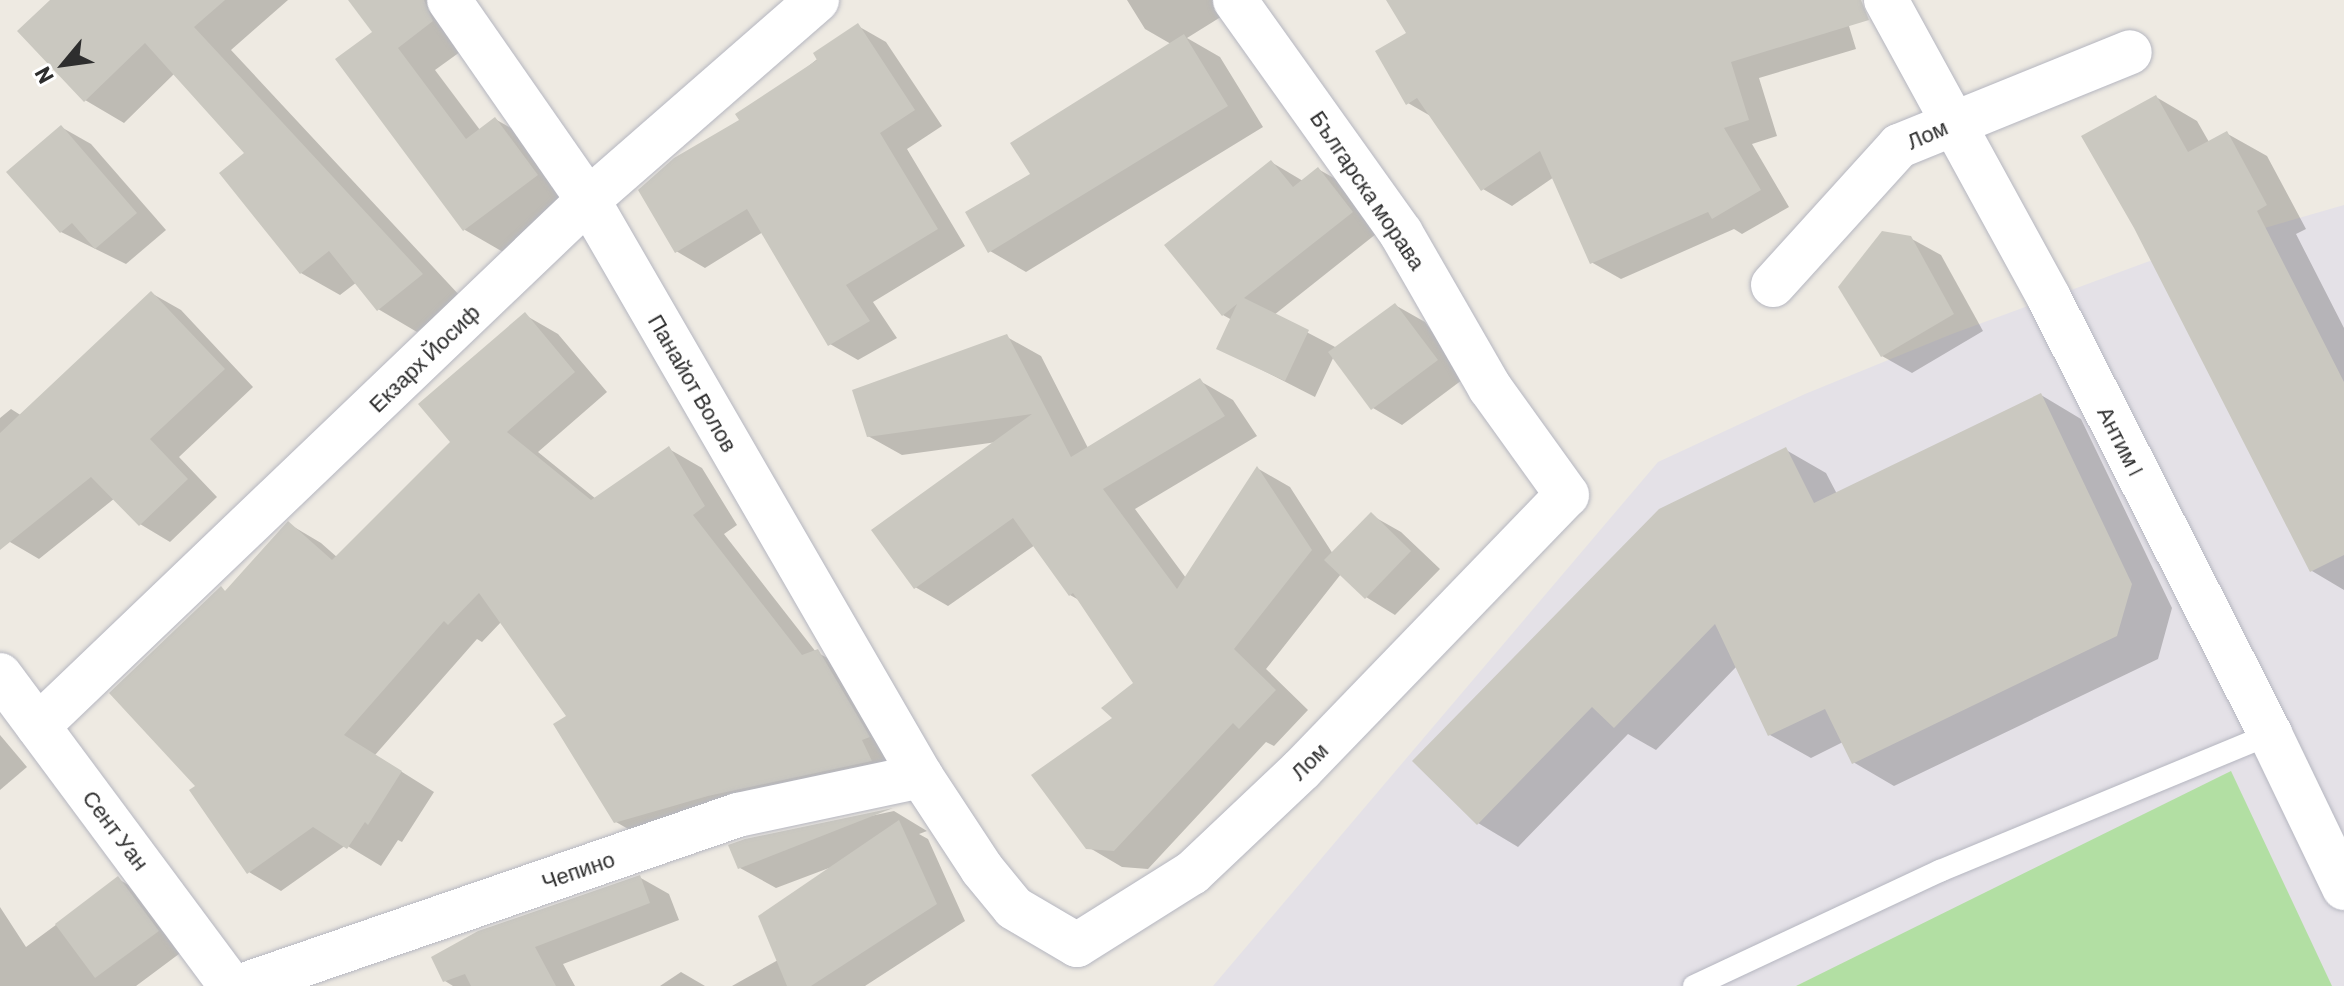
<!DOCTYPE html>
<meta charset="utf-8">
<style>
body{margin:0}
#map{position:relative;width:2344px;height:986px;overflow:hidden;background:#eeeae2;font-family:Barlow,sans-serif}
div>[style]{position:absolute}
.industrial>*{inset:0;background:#e4e1e7}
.green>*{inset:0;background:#b2dfa3}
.shadow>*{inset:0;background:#0003}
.building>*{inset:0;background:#cac8c0}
.roads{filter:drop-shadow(0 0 2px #b5b6c0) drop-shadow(0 0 2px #b5b6c0)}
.lane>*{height:22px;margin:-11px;padding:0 11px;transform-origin:11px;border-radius:11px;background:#fff}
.street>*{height:44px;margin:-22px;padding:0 22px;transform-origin:22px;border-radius:22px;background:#fff}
.secondary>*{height:44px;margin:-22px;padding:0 22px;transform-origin:22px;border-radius:22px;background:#fff}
span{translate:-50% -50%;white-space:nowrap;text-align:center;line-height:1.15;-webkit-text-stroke:6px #fff;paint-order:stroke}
.street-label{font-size:22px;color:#2e2e2e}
.north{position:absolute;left:24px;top:24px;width:80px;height:80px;-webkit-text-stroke:6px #fff;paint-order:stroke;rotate:241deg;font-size:22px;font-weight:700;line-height:32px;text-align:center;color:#2e2e2e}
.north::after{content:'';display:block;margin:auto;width:28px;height:36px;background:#2e2e2e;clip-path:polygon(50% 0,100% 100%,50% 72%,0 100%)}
</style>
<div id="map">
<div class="industrial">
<i style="clip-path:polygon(2344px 205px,2344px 986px,1213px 986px,1658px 462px,1805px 394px,1952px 334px,2147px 262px)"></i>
</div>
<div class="green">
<i style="clip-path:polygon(2231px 771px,2332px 986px,1796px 986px)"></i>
</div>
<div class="shadow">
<i style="clip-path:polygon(53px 0,288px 0,231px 50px,461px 297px,417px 332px,378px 309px,357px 282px,340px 295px,301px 273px,247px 153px,175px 73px,124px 123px,85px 100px)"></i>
<i style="clip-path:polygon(350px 0,439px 0,471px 44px,435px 70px,480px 130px,495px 119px,534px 141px,576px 197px,503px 252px,465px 230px,374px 32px)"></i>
<i style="clip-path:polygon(1127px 0,1226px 0,1232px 10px,1187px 38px,1220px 57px,1263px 127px,1026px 272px,990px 251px,1033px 175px,1171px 44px,1145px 29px)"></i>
<i style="clip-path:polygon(1516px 0,1841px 0,1856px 49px,1759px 78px,1777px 136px,1752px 144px,1789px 207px,1742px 234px,1734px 229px,1621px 279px,1591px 262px,1554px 177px,1512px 206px,1483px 189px,1434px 118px,1408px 103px)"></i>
<i style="clip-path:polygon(858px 26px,886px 42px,942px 126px,907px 149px,965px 246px,873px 302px,897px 338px,858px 360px,830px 344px,763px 232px,705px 268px,676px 251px,742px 120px)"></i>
<i style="clip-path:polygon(2156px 97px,2197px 121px,2209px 142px,2226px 133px,2267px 156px,2306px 229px,2296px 234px,2344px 328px,2344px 590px,2312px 571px)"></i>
<i style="clip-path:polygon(61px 127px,91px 144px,166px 230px,126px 264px,61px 232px)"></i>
<i style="clip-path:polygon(1271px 162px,1303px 181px,1318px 169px,1348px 186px,1381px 230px,1274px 315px,1337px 348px,1395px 305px,1425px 322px,1466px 377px,1402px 425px,1373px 408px,1334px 356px,1315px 397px,1219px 348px,1232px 320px,1223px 315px)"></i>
<i style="clip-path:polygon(1910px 238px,1941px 255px,1983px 331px,1912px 373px,1882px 356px)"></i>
<i style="clip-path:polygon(151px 293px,181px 310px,253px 387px,179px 457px,217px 497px,170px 542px,140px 524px,115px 498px,39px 559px,10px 542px,0 530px,0 418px,11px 409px,22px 416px)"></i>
<i style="clip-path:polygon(525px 315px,558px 334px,607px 392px,538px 452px,596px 499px,669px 449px,702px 468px,737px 525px,724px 534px,816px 652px,851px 670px,901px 756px,649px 841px,616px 822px,569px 717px,502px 621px,482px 642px,477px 639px,375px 755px,434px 792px,402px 842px,398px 840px,381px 866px,346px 845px,281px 891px,249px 872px,198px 787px,226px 592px,289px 524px,321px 543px,338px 558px,453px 442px)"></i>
<i style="clip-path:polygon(1007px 337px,1041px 356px,1088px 448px,1200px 381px,1233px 400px,1257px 436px,1135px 509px,1186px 578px,1257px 468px,1290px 487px,1333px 554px,1371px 515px,1401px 532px,1440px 569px,1395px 615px,1366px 597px,1341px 574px,1266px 669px,1308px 710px,1274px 746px,1266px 742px,1148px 869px,1122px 867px,1088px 847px,1115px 719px,1136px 684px,1079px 600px,1070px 595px,1035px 545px,948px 606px,915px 587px,997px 442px,902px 455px,868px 436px)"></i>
<i style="clip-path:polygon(2041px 395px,2081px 419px,2172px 608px,2158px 659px,1894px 786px,1853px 762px,1843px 742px,1811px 758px,1770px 735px,1737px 666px,1656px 750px,1628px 734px,1518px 847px,1478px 823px,1786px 450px,1826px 473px,1837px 494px)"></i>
<i style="clip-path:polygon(0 735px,27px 767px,0 790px)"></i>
<i style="clip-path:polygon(894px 811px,927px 831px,919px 834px,928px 839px,965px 921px,865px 986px,732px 986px,778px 960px,829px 868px,776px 888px,740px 868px,731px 846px)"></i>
<i style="clip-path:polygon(639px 877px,669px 894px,679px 920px,563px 964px,575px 986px,453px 986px,445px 981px)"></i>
<i style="clip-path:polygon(118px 879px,148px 896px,187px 948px,136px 986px,0 986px,0 907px,26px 947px)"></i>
<i style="clip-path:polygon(681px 972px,705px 986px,660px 986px)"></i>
</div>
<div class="building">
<i style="clip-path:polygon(50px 0,225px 0,194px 27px,423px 274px,377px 311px,329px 251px,300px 274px,219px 173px,244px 153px,145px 43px,84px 102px,17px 31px)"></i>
<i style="clip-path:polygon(348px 0,424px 0,433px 21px,398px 48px,466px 139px,495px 117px,538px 175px,463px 231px,335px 59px,372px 32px)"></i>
<i style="clip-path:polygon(1386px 0,1861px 0,1869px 20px,1731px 62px,1749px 120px,1724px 128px,1761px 190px,1712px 219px,1708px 212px,1590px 264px,1540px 151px,1481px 191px,1417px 98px,1406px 105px,1375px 51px,1406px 33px)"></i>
<i style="clip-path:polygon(858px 23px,915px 110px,880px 133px,938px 229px,846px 285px,870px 321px,828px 346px,747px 209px,675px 253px,638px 190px,674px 158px,739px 120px,735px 114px,817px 60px,813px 53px)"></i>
<i style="clip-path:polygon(1184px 34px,1228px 106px,988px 253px,965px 212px,1030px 174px,1010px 143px)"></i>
<i style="clip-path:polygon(2156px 95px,2188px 152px,2227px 131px,2267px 205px,2257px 211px,2344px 382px,2344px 555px,2310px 572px,2134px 228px,2081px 136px)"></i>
<i style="clip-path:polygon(61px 125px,137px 213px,95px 249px,72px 223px,60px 233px,6px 172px)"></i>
<i style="clip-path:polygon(1271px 160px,1293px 187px,1318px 167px,1353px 212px,1244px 298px,1309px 330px,1285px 381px,1216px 349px,1237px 304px,1222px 316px,1164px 245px)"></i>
<i style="clip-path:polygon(1882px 231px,1911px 236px,1954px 314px,1881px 357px,1838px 287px)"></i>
<i style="clip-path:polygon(151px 291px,225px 369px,150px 439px,188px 479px,139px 526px,91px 477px,0 550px,0 433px)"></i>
<i style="clip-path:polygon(1395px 303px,1438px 360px,1371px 410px,1328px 352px)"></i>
<i style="clip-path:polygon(525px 312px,575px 372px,507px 432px,591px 500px,669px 446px,705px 506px,693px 515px,802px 655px,818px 649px,870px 737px,862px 740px,872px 761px,708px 796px,614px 823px,553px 724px,566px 716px,479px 593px,448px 625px,444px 621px,344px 735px,402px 771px,368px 825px,365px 822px,347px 849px,313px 827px,247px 874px,189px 790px,195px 786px,109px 693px,221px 586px,225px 591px,288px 521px,332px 560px,450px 442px,418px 404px)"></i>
<i style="clip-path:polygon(1007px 334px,1071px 457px,1200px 378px,1225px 416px,1103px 489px,1177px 589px,1257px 466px,1312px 550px,1234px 649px,1276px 690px,1239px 729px,1233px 723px,1114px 851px,1086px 849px,1031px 775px,1112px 718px,1101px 708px,1133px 683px,1073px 593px,1069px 596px,1013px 518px,914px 589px,871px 530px,1032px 414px,867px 437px,852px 390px)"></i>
<i style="clip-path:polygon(2041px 393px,2132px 584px,2117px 636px,1852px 764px,1825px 709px,1768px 736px,1715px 624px,1614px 728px,1592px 707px,1477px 825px,1412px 761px,1659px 509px,1786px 447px,1814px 503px)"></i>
<i style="clip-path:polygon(1371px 512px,1411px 551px,1365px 599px,1324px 560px)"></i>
<i style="clip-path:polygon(893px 808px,738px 869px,728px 845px,745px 839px)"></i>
<i style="clip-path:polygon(899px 820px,937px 904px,811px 986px,787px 986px,758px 916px)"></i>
<i style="clip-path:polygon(640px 875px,650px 903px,535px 947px,556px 986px,471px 986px,465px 974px,443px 982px,431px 957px,478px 931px)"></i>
<i style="clip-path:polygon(118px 876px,159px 931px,95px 978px,55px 924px)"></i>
</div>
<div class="roads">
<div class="lane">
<i style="left:1694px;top:986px;width:272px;rotate:-25.1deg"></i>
<i style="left:1940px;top:871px;width:357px;rotate:-22.5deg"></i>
</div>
<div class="street">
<i style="left:449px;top:0;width:244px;rotate:55.2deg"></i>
<i style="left:588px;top:200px;width:665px;rotate:59.97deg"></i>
<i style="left:921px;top:776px;width:111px;rotate:56.7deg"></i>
<i style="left:982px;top:869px;width:50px;rotate:50.6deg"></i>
<i style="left:1014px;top:908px;width:73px;rotate:30.4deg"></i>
<i style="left:1077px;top:945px;width:136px;rotate:-32.1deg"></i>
<i style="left:1192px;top:873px;width:151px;rotate:-43.4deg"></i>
<i style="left:1302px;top:769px;width:381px;rotate:-46deg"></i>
<i style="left:1567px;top:495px;width:132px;rotate:-125.7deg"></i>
<i style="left:1490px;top:388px;width:179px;rotate:-119.9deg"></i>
<i style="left:1401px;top:233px;width:286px;rotate:-125.5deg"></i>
<i style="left:1886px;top:0;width:340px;rotate:61.3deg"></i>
<i style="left:2049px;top:298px;width:489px;rotate:63.1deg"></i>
<i style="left:2270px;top:734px;width:171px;rotate:64.3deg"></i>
<i style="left:1773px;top:285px;width:188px;rotate:-47.8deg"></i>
<i style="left:1899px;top:146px;width:249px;rotate:-22.1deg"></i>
<i style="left:38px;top:726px;width:761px;rotate:-43.72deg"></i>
<i style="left:588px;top:200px;width:304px;rotate:-41.1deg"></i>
<i style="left:241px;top:986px;width:526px;rotate:-18.99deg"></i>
<i style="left:738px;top:815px;width:187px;rotate:-12deg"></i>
</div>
<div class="secondary">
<i style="left:0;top:675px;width:387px;rotate:53.4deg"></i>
</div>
</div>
<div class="street-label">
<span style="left:1927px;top:134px;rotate:-24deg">Лом</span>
<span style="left:1368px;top:190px;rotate:56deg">Българска морава</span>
<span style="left:424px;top:358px;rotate:-44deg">Екзарх Йосиф</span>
<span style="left:693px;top:383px;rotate:60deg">Панайот Волов</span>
<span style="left:2121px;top:441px;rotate:63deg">Антим I</span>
<span style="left:1309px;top:761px;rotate:-45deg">Лом</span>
<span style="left:116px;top:830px;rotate:53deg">Сент Уан</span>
<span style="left:578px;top:870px;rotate:-19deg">Чепино</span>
</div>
<div class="north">N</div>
</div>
